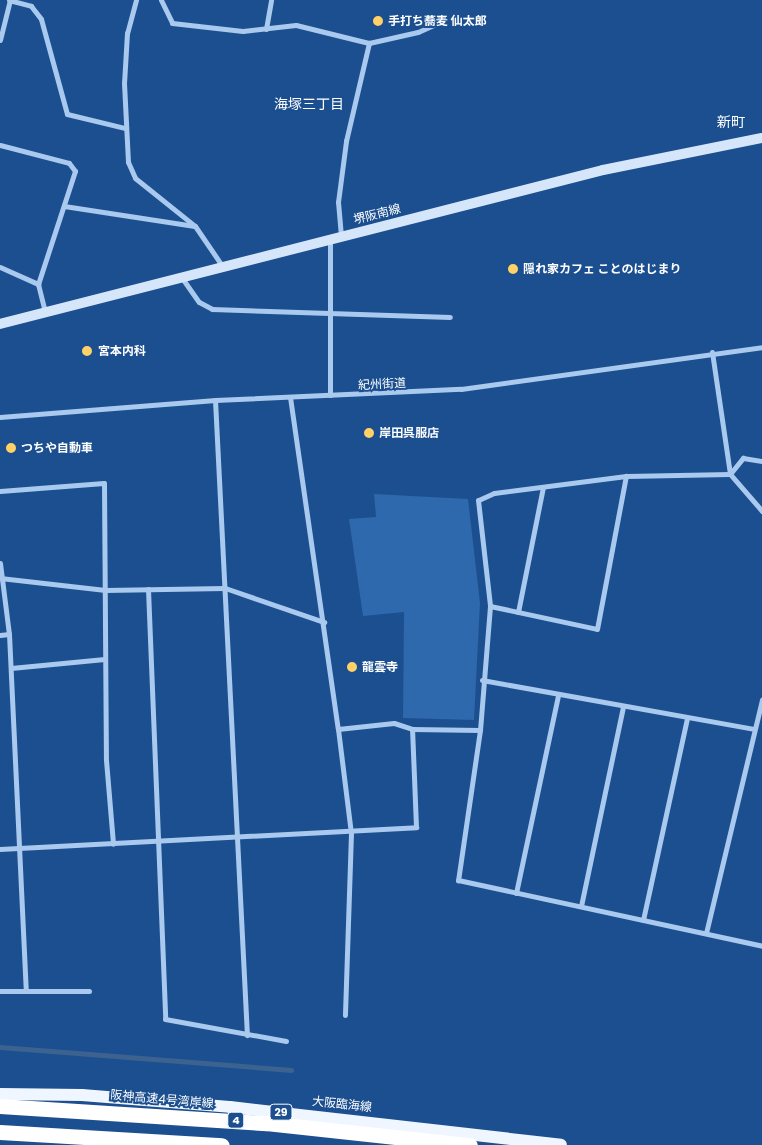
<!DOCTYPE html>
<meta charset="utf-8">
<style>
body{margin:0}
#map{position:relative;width:762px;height:1145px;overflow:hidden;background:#1b4f8f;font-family:Poppins,"Noto Sans JP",sans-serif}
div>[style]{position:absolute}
.green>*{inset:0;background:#2e69ad}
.stream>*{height:5px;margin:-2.5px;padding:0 2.5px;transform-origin:2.5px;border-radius:2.5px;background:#3c6290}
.street>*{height:5px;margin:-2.5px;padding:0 2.5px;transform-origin:2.5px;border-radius:2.5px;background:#a9c9ee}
.secondary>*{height:10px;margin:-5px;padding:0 5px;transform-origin:5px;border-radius:5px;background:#d6e6fa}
.primary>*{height:12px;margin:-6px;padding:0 6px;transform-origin:6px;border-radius:6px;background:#f0f6ff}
.highway>*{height:15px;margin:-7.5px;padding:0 7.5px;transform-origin:7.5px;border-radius:7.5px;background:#fff}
.dots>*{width:14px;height:14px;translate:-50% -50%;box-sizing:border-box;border:2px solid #1b4f8f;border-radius:50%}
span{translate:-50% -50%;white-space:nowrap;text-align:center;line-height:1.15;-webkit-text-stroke:4px #1b4f8f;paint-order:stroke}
.shield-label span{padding:1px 4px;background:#1b4f8f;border:1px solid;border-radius:4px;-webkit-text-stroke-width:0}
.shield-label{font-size:11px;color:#fff;font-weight:700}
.poi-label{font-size:12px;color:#fff;font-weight:700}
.left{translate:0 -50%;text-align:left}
.street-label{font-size:12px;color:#fff}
.neighbourhood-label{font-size:14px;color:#fff}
</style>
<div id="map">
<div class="green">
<i style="clip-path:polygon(374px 494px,468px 499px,480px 603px,474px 720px,403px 718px,404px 612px,363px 616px,349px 519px,376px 517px)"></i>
</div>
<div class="stream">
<i style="left:0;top:1047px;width:292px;rotate:4.5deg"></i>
</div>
<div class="street">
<i style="left:9px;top:0;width:23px;rotate:15deg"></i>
<i style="left:31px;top:6px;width:16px;rotate:52deg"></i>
<i style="left:41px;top:19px;width:98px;rotate:74.7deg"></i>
<i style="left:67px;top:114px;width:60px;rotate:13.6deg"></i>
<i style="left:136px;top:0;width:34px;rotate:105deg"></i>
<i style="left:127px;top:33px;width:50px;rotate:93.4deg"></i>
<i style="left:124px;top:83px;width:79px;rotate:87.1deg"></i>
<i style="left:128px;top:162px;width:17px;rotate:66deg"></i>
<i style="left:135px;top:178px;width:77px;rotate:38.7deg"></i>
<i style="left:195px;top:226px;width:50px;rotate:55.7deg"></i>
<i style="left:161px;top:0;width:25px;rotate:64deg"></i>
<i style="left:172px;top:23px;width:71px;rotate:6.4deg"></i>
<i style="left:243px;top:31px;width:53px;rotate:-6.5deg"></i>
<i style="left:296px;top:25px;width:75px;rotate:13.9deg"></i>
<i style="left:369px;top:43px;width:50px;rotate:-12.7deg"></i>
<i style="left:418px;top:32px;width:22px;rotate:-24deg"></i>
<i style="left:266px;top:29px;width:29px;rotate:-80deg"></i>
<i style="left:0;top:40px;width:41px;rotate:-76deg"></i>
<i style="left:0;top:145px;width:71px;rotate:14.6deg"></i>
<i style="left:69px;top:163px;width:10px;rotate:53deg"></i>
<i style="left:75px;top:171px;width:119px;rotate:108.1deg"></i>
<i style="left:64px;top:206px;width:132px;rotate:8.7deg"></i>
<i style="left:341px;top:236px;width:34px;rotate:-95deg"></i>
<i style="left:338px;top:202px;width:62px;rotate:-82.5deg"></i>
<i style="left:346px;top:141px;width:101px;rotate:-76.8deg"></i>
<i style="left:330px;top:239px;width:156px;rotate:90deg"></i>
<i style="left:0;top:267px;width:42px;rotate:24.1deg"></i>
<i style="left:38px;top:284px;width:30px;rotate:76deg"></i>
<i style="left:182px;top:278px;width:29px;rotate:55deg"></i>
<i style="left:199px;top:302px;width:15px;rotate:28deg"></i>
<i style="left:212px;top:309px;width:238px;rotate:1.9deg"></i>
<i style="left:712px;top:352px;width:123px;rotate:81.6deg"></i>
<i style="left:290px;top:397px;width:335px;rotate:81.8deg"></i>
<i style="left:338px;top:729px;width:56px;rotate:-6.1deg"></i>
<i style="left:394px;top:723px;width:19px;rotate:18deg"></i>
<i style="left:215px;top:400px;width:636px;rotate:87.12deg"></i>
<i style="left:0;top:417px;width:216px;rotate:-4.5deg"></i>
<i style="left:215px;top:400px;width:246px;rotate:-2.6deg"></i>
<i style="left:461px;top:389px;width:304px;rotate:-7.9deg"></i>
<i style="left:730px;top:474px;width:21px;rotate:-51deg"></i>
<i style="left:743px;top:458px;width:19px;rotate:9deg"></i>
<i style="left:0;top:491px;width:104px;rotate:-4.4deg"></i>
<i style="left:104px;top:483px;width:277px;rotate:89.6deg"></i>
<i style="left:106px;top:760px;width:84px;rotate:85.2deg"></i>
<i style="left:762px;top:511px;width:49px;rotate:-130.9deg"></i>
<i style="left:730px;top:474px;width:104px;rotate:178.9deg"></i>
<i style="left:626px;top:476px;width:133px;rotate:172.7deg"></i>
<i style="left:494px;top:493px;width:17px;rotate:156deg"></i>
<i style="left:478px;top:500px;width:107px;rotate:83.5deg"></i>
<i style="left:490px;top:606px;width:124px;rotate:94.6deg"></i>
<i style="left:480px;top:730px;width:152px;rotate:98.3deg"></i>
<i style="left:458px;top:880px;width:311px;rotate:12.2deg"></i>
<i style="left:0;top:563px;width:72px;rotate:82.8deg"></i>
<i style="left:9px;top:634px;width:357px;rotate:87.3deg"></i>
<i style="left:0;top:578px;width:106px;rotate:6.5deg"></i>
<i style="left:105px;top:590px;width:120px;rotate:-1deg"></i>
<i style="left:225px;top:588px;width:105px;rotate:19deg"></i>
<i style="left:148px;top:589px;width:430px;rotate:87.7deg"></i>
<i style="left:165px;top:1019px;width:123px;rotate:10.3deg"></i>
<i style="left:490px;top:606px;width:109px;rotate:12.1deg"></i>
<i style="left:597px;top:629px;width:156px;rotate:-79.3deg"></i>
<i style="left:518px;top:612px;width:127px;rotate:-78.7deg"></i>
<i style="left:0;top:635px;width:9px;rotate:-6deg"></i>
<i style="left:11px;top:668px;width:94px;rotate:-5.5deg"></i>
<i style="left:482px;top:680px;width:276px;rotate:10.2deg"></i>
<i style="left:338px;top:729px;width:105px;rotate:82.9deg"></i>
<i style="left:351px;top:833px;width:182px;rotate:91.9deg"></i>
<i style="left:0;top:849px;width:417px;rotate:-3deg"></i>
<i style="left:416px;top:827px;width:98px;rotate:-92.3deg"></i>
<i style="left:412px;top:729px;width:68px;rotate:0.8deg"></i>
<i style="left:516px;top:893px;width:202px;rotate:-78deg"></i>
<i style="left:581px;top:906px;width:203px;rotate:-78.1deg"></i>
<i style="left:643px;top:920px;width:206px;rotate:-77.7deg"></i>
<i style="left:706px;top:933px;width:240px;rotate:-76.5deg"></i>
<i style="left:0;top:991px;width:89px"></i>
</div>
<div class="secondary">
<i style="left:0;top:324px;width:622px;rotate:-14.33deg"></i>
<i style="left:603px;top:170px;width:162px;rotate:-11.4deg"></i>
</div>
<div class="primary">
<i style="left:0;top:1094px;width:82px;rotate:0.7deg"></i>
<i style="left:82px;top:1095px;width:148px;rotate:4.6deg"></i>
<i style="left:230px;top:1107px;width:333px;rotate:6.5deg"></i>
</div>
<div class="highway">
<i style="left:0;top:1106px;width:267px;rotate:3.7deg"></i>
<i style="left:266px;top:1123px;width:205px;rotate:6.2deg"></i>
<i style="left:0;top:1132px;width:222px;rotate:3.4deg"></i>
</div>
<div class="dots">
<i style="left:378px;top:21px;background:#ffd166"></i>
<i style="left:513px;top:269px;background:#ffd166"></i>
<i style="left:87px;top:351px;background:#ffd166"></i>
<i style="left:369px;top:433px;background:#ffd166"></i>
<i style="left:11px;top:448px;background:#ffd166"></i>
<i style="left:352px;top:667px;background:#ffd166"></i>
</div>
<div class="shield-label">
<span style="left:281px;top:1112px">29</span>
<span style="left:236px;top:1120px">4</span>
</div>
<div class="poi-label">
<span class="left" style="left:388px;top:21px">手打ち蕎麦 仙太郎</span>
<span class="left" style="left:523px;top:269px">隠れ家カフェ ことのはじまり</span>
<span class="left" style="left:98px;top:351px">宮本内科</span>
<span class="left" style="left:379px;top:433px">岸田呉服店</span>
<span class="left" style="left:21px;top:448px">つちや自動車</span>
<span class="left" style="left:362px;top:667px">龍雲寺</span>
</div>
<div class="street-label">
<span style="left:377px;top:214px;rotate:-14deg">堺阪南線</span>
<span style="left:382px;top:384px;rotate:-3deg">紀州街道</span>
<span style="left:162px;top:1099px;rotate:5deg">阪神高速4号湾岸線</span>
<span style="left:342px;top:1104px;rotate:6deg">大阪臨海線</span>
</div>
<div class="neighbourhood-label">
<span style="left:309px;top:104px">海塚三丁目</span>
<span style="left:731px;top:122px">新町</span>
</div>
</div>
